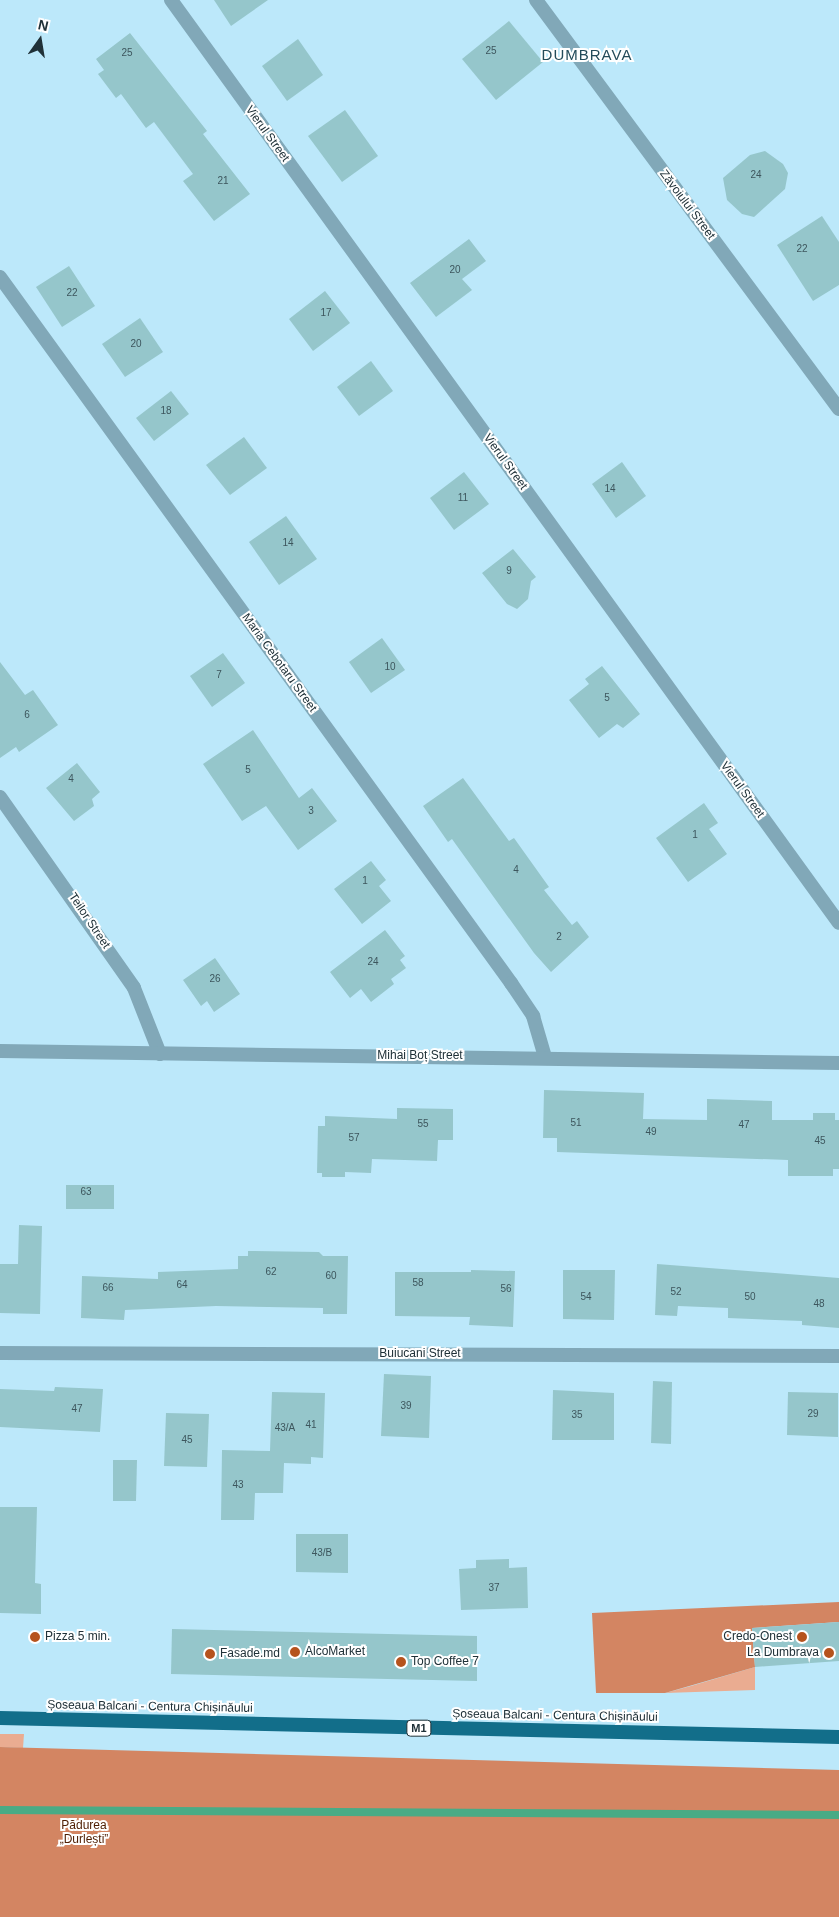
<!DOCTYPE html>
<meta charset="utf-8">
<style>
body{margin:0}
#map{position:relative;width:839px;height:1917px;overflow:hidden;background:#bce8fa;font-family:Helvetica,sans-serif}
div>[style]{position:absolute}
.green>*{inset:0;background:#eaac91}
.forest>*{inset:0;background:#d38562}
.stream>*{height:8px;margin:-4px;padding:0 4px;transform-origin:4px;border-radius:4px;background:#49ab85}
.building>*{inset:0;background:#95c6cb}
.minor>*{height:14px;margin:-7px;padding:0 7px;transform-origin:7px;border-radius:7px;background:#81a8b8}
.trunk>*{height:14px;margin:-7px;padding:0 7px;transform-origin:7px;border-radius:7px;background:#126e8a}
.dots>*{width:14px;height:14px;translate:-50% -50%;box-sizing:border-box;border:2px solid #fff;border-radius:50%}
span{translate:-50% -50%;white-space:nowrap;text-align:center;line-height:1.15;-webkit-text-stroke:4px #fff;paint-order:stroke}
.number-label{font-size:10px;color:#3d565d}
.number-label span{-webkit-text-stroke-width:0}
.shield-label span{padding:1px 4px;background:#fff;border:1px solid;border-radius:4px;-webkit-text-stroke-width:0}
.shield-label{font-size:11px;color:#203138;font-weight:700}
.street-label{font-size:12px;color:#203138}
.poi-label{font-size:12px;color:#203138}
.left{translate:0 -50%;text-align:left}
.right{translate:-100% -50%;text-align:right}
.park-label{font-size:12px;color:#4e1d02}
.quarter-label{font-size:15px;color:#234b5a;letter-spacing:1px}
.north{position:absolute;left:15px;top:15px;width:50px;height:50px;-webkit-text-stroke:4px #fff;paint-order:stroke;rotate:13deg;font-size:14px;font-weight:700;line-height:20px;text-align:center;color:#203138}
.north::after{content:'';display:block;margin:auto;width:18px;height:22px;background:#203138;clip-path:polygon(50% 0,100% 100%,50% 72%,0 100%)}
</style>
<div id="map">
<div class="green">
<i style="clip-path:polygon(755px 1667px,755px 1690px,665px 1693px,691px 1686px)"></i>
<i style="clip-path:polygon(0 1734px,24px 1734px,23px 1748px,0 1747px)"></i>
</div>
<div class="forest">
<i style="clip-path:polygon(839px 1602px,839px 1622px,752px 1628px,755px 1667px,665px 1693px,596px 1693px,592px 1613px)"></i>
<i style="clip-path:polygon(0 1747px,839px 1770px,839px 1917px,0 1917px)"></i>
</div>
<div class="stream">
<i style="left:0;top:1810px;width:839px;rotate:0.34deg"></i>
</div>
<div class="building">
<i style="clip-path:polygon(214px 0,268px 0,231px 26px)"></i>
<i style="clip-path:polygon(509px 21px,543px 62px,496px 100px,462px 59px)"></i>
<i style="clip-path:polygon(130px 33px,207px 131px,203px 134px,250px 194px,214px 221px,183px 181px,193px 174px,154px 122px,146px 128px,121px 94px,116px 98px,98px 74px,104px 70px,96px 59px)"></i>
<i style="clip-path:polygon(298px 39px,323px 75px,287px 101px,262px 66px)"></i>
<i style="clip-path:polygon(345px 110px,378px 156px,342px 182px,308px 136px)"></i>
<i style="clip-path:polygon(765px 151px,783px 164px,788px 173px,785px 189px,754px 217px,742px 214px,727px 200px,723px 178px,750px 155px)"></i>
<i style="clip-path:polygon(822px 216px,839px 242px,839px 285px,813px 301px,777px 245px)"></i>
<i style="clip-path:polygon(469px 239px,486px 261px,462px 279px,472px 290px,436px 317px,410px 283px)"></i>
<i style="clip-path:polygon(69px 266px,95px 306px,62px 327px,36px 287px)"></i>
<i style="clip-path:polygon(325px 291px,350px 323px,313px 351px,289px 319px)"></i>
<i style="clip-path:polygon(140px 318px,163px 352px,125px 377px,102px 344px)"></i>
<i style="clip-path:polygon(371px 361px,393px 391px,359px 416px,337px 387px)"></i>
<i style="clip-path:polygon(171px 391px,189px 414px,154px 441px,136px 418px)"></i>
<i style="clip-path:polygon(244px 437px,267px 468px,230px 495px,206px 465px)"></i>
<i style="clip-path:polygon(622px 462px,646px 496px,616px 518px,592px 484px)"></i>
<i style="clip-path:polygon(464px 472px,489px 504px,454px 530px,430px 498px)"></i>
<i style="clip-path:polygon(286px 516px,317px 559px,279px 585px,249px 542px)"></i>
<i style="clip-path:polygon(513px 549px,536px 577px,531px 581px,528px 599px,517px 609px,507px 604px,482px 573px)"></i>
<i style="clip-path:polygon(382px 638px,405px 670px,371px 693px,349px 662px)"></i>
<i style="clip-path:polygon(223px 653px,245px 683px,212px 707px,190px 676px)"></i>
<i style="clip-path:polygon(0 662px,25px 695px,33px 690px,58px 725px,19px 752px,16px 747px,0 758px)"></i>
<i style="clip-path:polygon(602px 666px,640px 714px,623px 728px,617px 724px,599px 738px,569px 700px,589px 684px,585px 679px)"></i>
<i style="clip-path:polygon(253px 730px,299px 798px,312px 788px,337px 821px,298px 850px,266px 806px,242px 821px,203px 764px)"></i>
<i style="clip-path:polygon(77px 763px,100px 792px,92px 799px,94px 806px,74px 821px,46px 788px)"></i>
<i style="clip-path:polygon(463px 778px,509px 841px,514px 838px,549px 887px,544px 890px,572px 925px,577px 921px,589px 937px,551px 972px,534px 953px,452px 839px,448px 842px,423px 806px)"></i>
<i style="clip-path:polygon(704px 803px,718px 823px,709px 829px,727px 854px,688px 882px,656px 838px)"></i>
<i style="clip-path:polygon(371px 861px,386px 880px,379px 886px,391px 901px,362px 924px,334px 889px)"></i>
<i style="clip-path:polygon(385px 930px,405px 956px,400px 960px,406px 968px,391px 979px,394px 984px,371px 1002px,361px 989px,350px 998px,330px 972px)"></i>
<i style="clip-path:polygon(215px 958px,240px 994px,214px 1012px,207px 1001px,201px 1006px,183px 980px)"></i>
<i style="clip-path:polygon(544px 1090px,644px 1093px,643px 1119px,707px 1120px,707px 1099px,772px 1101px,772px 1120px,813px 1120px,813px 1113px,835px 1113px,835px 1120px,839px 1120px,839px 1169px,833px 1169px,833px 1176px,788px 1176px,788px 1160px,557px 1152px,557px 1138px,543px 1138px)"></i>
<i style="clip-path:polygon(397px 1108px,453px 1109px,453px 1140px,438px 1140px,437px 1161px,372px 1159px,371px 1173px,345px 1172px,345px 1177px,322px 1177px,322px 1173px,317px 1173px,318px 1126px,325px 1126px,325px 1116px,397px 1119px)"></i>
<i style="clip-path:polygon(66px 1185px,114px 1185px,114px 1209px,66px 1209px)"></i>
<i style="clip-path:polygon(19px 1225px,42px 1226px,40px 1314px,0 1313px,0 1264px,18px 1264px)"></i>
<i style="clip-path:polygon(248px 1251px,319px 1252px,323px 1256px,348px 1256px,347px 1314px,323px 1314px,323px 1308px,216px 1306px,125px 1310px,124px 1320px,81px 1318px,82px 1276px,158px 1279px,158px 1272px,238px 1269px,238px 1256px,248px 1256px)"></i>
<i style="clip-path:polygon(657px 1264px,839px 1278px,839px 1328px,802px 1325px,802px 1321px,728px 1318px,728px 1308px,678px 1306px,677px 1316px,655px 1315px)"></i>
<i style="clip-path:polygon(471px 1270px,515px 1271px,513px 1327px,469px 1325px,470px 1317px,395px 1316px,395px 1272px,471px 1272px)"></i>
<i style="clip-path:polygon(563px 1270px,615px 1270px,614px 1320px,563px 1319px)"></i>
<i style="clip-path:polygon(384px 1374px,431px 1376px,429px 1438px,381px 1436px)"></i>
<i style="clip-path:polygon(653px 1381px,672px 1382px,671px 1444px,651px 1443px)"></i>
<i style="clip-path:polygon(55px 1387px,103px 1389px,100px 1432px,0 1427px,0 1389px,54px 1391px)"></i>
<i style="clip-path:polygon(553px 1390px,614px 1393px,614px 1440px,552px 1440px)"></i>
<i style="clip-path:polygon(272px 1392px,325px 1393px,323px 1458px,311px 1457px,311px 1464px,284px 1463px,283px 1493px,255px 1493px,254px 1520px,221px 1520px,222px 1450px,270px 1451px)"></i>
<i style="clip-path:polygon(788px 1392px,838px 1393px,838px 1437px,787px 1435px)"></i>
<i style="clip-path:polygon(166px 1413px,209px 1414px,207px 1467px,164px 1466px)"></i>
<i style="clip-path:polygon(113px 1460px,137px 1460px,136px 1501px,113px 1501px)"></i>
<i style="clip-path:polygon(0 1507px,37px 1507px,35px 1583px,41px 1584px,41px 1614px,0 1613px)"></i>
<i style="clip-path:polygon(296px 1534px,348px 1534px,348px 1573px,296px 1572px)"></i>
<i style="clip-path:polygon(509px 1559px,509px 1568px,527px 1567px,528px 1608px,461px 1610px,459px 1569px,476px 1568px,476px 1560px)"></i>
<i style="clip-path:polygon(839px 1622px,839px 1661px,755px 1667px,752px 1628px)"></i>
<i style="clip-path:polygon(172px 1629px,477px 1636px,477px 1681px,171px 1674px)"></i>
</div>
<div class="minor">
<i style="left:171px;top:0;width:1139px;rotate:54.11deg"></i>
<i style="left:536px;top:0;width:509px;rotate:53.47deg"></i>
<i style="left:0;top:277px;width:872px;rotate:54.1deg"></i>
<i style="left:511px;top:983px;width:40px;rotate:56deg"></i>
<i style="left:533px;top:1016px;width:43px;rotate:73.7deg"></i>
<i style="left:0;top:797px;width:233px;rotate:54.9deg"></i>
<i style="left:134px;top:988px;width:71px;rotate:68.5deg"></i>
<i style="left:0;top:1051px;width:839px;rotate:0.82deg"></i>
<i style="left:0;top:1353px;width:839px;rotate:0.2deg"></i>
</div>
<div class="trunk">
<i style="left:0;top:1718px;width:839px;rotate:1.3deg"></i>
</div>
<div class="dots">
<i style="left:35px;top:1637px;background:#b6531d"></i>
<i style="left:802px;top:1637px;background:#b6531d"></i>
<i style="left:295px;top:1652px;background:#b6531d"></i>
<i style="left:829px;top:1653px;background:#b6531d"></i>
<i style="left:210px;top:1654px;background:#b6531d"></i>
<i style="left:401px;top:1662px;background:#b6531d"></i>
</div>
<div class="number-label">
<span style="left:491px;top:51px">25</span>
<span style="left:127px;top:53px">25</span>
<span style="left:756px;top:175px">24</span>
<span style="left:223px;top:181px">21</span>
<span style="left:802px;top:249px">22</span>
<span style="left:455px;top:270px">20</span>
<span style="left:72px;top:293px">22</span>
<span style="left:326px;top:313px">17</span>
<span style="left:136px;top:344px">20</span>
<span style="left:166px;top:411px">18</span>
<span style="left:610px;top:489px">14</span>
<span style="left:463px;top:498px">11</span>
<span style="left:288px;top:543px">14</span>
<span style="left:509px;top:571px">9</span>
<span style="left:390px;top:667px">10</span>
<span style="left:219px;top:675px">7</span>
<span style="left:607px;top:698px">5</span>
<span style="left:27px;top:715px">6</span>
<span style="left:248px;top:770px">5</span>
<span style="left:71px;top:779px">4</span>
<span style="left:311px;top:811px">3</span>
<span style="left:695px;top:835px">1</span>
<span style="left:516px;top:870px">4</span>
<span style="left:365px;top:881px">1</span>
<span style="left:559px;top:937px">2</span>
<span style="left:373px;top:962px">24</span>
<span style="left:215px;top:979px">26</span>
<span style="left:576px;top:1123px">51</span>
<span style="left:423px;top:1124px">55</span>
<span style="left:744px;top:1125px">47</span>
<span style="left:651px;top:1132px">49</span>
<span style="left:354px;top:1138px">57</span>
<span style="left:820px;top:1141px">45</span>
<span style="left:86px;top:1192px">63</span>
<span style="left:271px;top:1272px">62</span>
<span style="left:331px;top:1276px">60</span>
<span style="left:418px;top:1283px">58</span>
<span style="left:182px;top:1285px">64</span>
<span style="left:108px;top:1288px">66</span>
<span style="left:506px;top:1289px">56</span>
<span style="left:676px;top:1292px">52</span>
<span style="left:586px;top:1297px">54</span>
<span style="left:750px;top:1297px">50</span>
<span style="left:819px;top:1304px">48</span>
<span style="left:406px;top:1406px">39</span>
<span style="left:77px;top:1409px">47</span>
<span style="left:813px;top:1414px">29</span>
<span style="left:577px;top:1415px">35</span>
<span style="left:311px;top:1425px">41</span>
<span style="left:285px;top:1428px">43/A</span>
<span style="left:187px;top:1440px">45</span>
<span style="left:238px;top:1485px">43</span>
<span style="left:322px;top:1553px">43/B</span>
<span style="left:494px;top:1588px">37</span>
</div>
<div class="shield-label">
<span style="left:419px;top:1728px">M1</span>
</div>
<div class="street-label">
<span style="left:267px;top:134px;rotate:54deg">Vierul Street</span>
<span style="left:687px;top:205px;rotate:53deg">Zăvoiului Street</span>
<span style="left:505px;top:462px;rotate:54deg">Vierul Street</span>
<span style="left:279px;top:663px;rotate:54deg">Maria Cebotaru Street</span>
<span style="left:742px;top:790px;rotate:54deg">Vierul Street</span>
<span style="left:89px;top:921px;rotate:56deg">Teilor Street</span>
<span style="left:420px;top:1056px">Mihai Boț Street</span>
<span style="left:420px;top:1354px">Buiucani Street</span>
<span style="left:150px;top:1707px;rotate:1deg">Șoseaua Balcani - Centura Chișinăului</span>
<span style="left:555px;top:1716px;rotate:1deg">Șoseaua Balcani - Centura Chișinăului</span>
</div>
<div class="poi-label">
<span class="left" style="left:45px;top:1637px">Pizza 5 min.</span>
<span class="right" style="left:792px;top:1637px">Credo-Onest</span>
<span class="left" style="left:305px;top:1652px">AlcoMarket</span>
<span class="right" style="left:819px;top:1653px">La Dumbrava</span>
<span class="left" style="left:220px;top:1654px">Fasade.md</span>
<span class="left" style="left:411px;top:1662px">Top Coffee 7</span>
</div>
<div class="park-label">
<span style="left:84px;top:1833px">Pădurea<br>„Durlești”</span>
</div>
<div class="quarter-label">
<span style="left:587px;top:55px">DUMBRAVA</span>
</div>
<div class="north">N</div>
</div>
